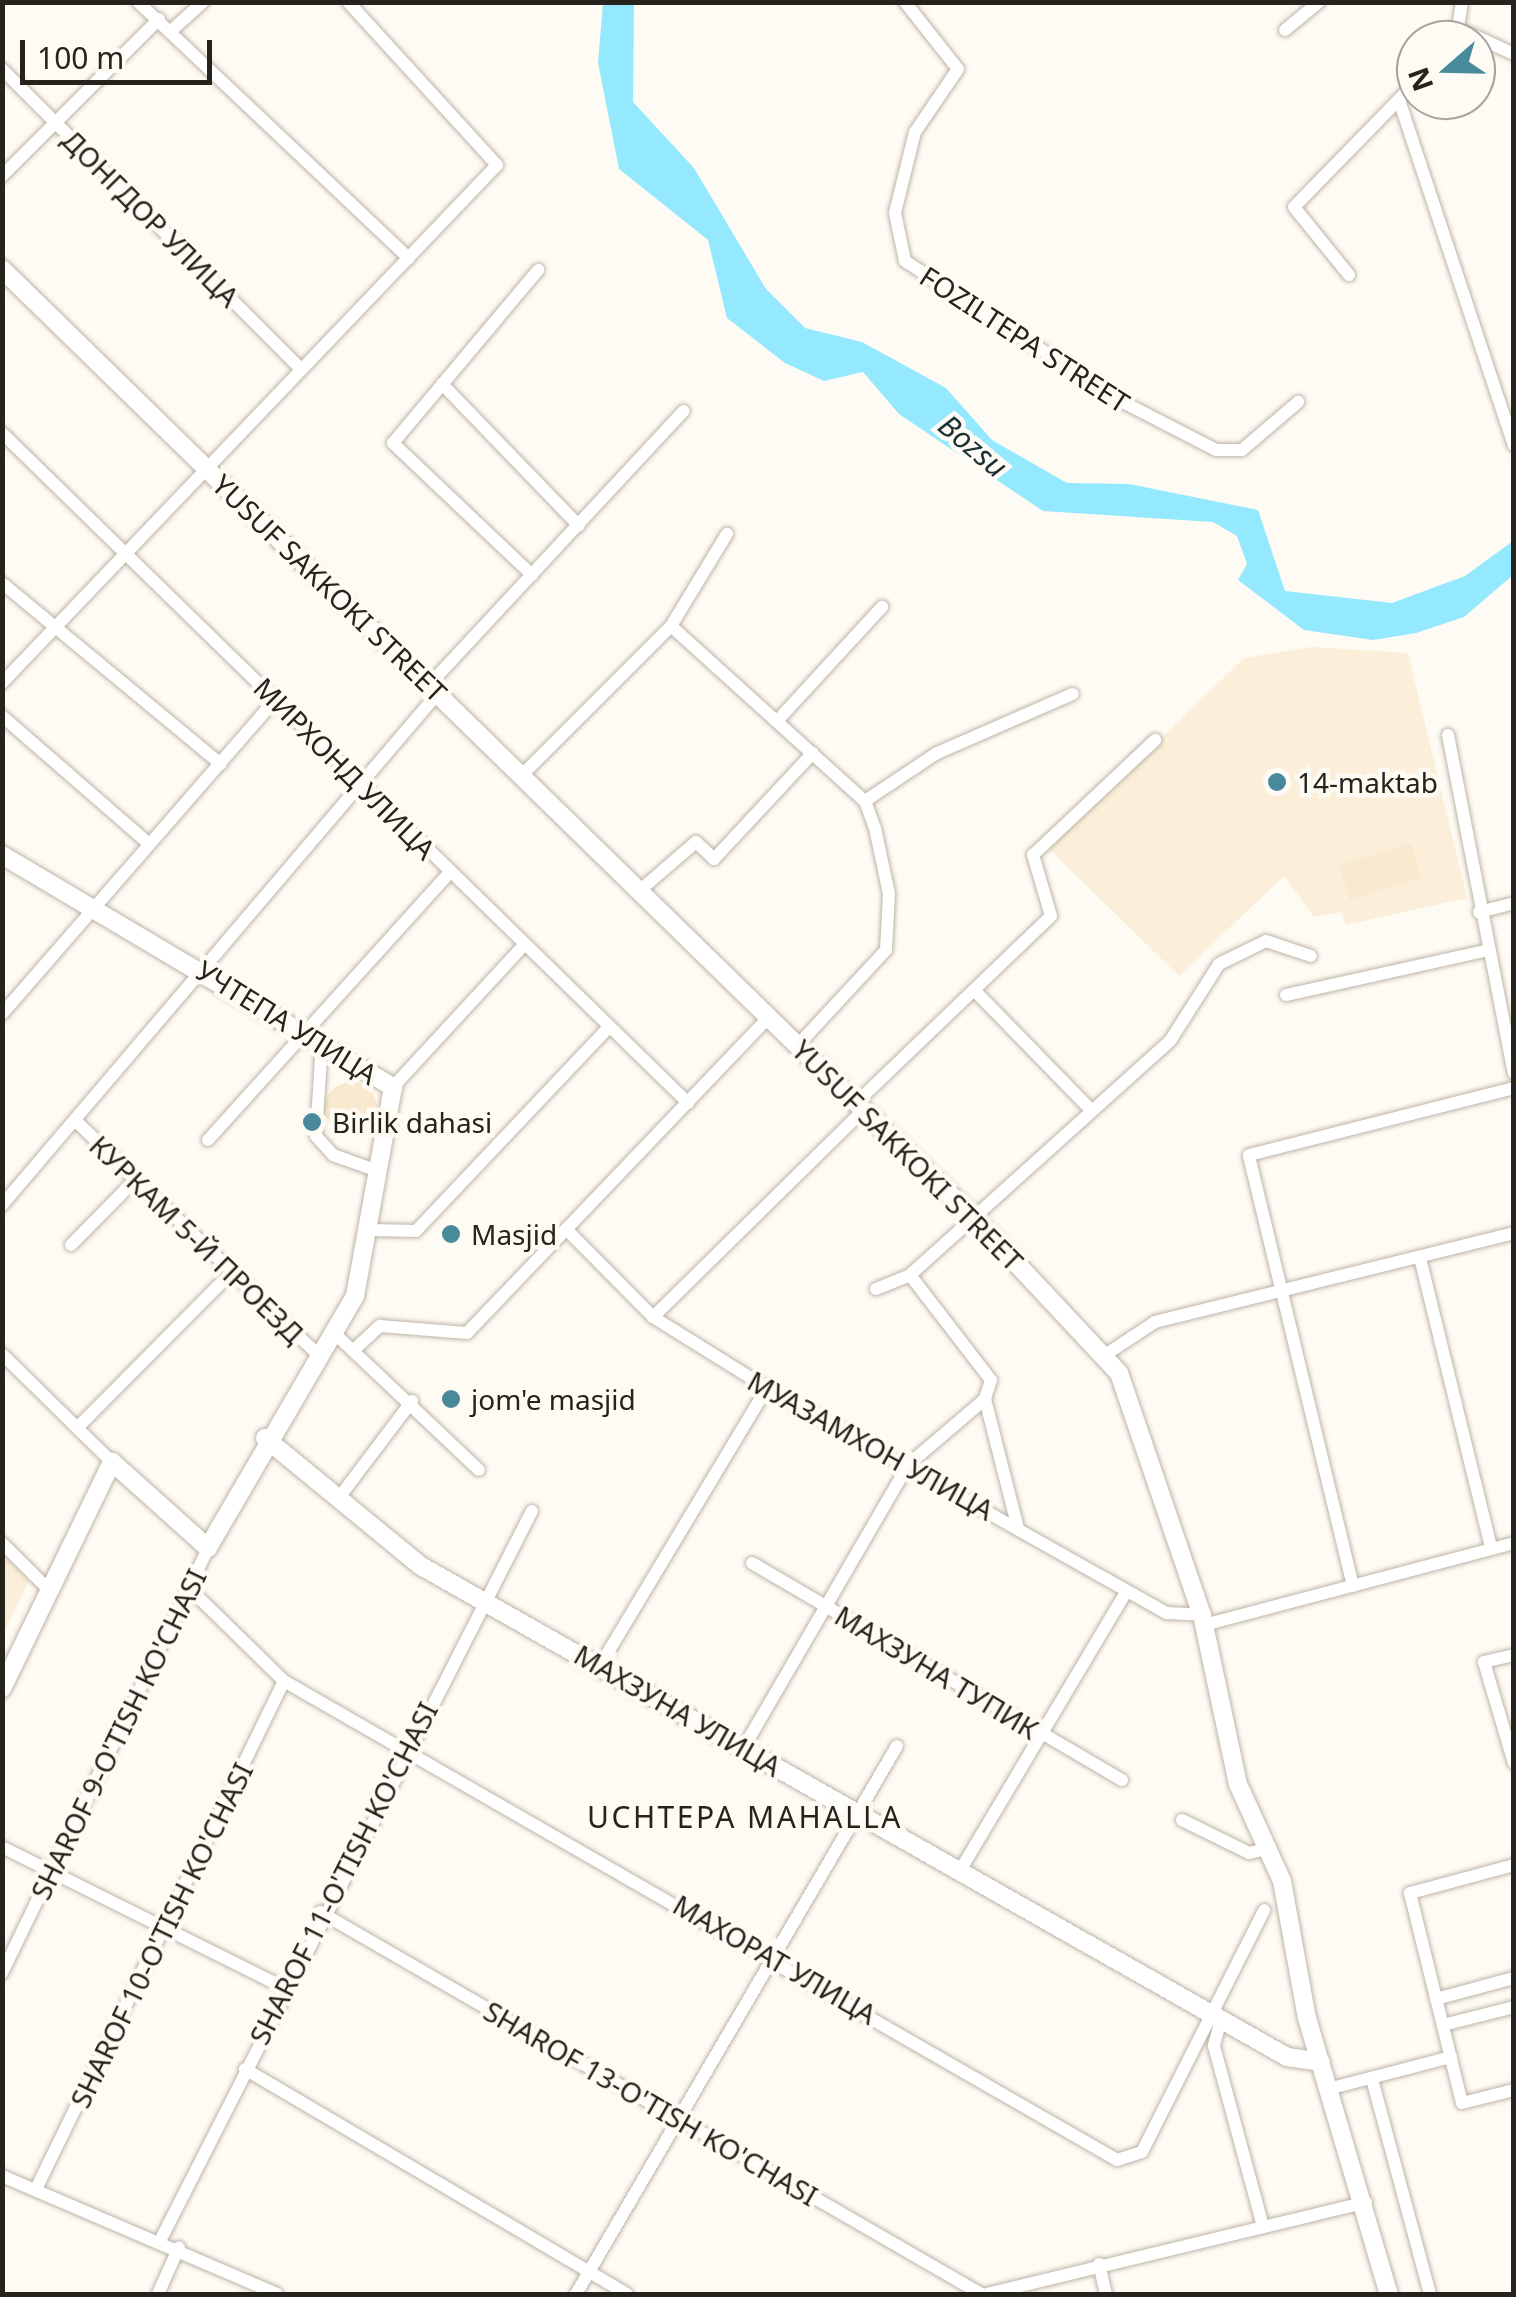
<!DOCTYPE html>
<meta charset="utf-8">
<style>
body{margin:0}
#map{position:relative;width:1516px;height:2297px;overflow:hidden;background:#fefaf4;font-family:"Noto Sans",sans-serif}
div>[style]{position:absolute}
.built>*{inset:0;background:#fcefd9}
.green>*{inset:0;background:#f9e9ce}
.round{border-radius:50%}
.water>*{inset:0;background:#95e9fe}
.roads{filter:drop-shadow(0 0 2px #bdb4a6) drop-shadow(0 0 2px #bdb4a6)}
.street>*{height:12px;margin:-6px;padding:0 6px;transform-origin:6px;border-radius:6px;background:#fff}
.secondary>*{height:18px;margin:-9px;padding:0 9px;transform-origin:9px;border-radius:9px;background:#fff}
.dots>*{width:28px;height:28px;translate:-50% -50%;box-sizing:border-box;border:5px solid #fefaf4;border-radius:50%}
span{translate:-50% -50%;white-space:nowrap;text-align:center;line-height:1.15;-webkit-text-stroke:9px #fefaf4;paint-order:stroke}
.street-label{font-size:28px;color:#26231d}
.poi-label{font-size:28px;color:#26231d}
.left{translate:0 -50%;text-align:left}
.water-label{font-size:30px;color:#1c3036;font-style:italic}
.neighbourhood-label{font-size:30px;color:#26231d;letter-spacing:2.5px}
.frame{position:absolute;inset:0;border:5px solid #26231d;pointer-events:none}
.north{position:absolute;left:1396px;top:20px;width:100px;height:100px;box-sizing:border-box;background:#fefaf4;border:2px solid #a8a49e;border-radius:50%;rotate:250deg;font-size:28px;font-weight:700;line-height:40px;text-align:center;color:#26231d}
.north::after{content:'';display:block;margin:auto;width:35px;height:45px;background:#488a9b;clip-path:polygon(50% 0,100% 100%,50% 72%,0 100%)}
.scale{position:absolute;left:20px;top:40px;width:192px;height:45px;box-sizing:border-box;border:5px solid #26231d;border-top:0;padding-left:12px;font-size:30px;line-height:35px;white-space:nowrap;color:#26231d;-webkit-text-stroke:8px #fefaf4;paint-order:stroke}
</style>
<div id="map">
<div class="built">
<i style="clip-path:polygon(1311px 647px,1408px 653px,1467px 898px,1346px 925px,1341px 912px,1314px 917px,1284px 876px,1179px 976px,1048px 848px,1244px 658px)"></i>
<i style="clip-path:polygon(3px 1555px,29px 1581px,3px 1634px)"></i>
</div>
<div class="green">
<i style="clip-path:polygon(1411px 843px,1421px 878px,1350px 900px,1339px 865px)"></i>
<i class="round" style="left:325px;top:1082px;width:52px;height:52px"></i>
</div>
<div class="water">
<i style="clip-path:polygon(603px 3px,634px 3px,633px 102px,694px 168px,766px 289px,805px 328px,862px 342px,946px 388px,992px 440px,1067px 483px,1129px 484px,1258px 510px,1285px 591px,1392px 603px,1465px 576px,1513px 541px,1513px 575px,1464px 617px,1416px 633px,1373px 640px,1304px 630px,1238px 580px,1247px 564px,1237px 536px,1213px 522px,1043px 511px,899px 414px,863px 372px,824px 381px,785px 363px,727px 318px,708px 240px,619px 169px,598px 63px)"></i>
</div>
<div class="roads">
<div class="street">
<i style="left:138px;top:2px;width:373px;rotate:43.4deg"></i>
<i style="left:905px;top:2px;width:85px;rotate:51.7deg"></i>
<i style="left:958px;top:69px;width:76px;rotate:124.3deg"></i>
<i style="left:915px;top:132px;width:83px;rotate:103.9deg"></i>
<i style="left:895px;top:213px;width:49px;rotate:78.2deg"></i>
<i style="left:905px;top:261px;width:251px;rotate:33.1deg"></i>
<i style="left:1115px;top:398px;width:114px;rotate:27.2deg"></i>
<i style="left:1216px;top:450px;width:26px"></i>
<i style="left:1242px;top:450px;width:74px;rotate:-40.6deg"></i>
<i style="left:172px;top:30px;width:42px;rotate:-42.1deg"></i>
<i style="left:1285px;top:30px;width:44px;rotate:-39.5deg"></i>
<i style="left:1464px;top:31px;width:55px;rotate:24.7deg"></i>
<i style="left:1456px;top:40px;width:38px;rotate:-81deg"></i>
<i style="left:2px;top:69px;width:422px;rotate:45.1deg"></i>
<i style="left:1399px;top:100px;width:364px;rotate:71.6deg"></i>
<i style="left:2px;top:176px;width:222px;rotate:-45deg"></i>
<i style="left:1349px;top:275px;width:87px;rotate:-129deg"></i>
<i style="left:1294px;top:207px;width:175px;rotate:-45.7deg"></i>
<i style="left:442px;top:384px;width:197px;rotate:46deg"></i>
<i style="left:2px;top:433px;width:959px;rotate:44.32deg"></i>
<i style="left:532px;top:575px;width:192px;rotate:-136.5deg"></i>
<i style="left:393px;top:443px;width:226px;rotate:-50deg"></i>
<i style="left:2px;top:583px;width:284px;rotate:39.6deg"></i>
<i style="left:671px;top:626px;width:261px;rotate:42.1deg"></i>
<i style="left:865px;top:801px;width:29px;rotate:70deg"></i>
<i style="left:875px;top:828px;width:67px;rotate:78deg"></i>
<i style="left:889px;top:894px;width:56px;rotate:93.1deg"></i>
<i style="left:886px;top:950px;width:129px;rotate:132.8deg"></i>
<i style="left:2px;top:683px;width:716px;rotate:-46.3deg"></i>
<i style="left:497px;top:165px;width:221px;rotate:-132.4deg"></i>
<i style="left:429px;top:685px;width:374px;rotate:-47.1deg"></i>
<i style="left:2px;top:716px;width:195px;rotate:41deg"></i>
<i style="left:778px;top:720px;width:154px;rotate:-47.4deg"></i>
<i style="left:1448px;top:735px;width:344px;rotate:79deg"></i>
<i style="left:522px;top:775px;width:211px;rotate:-45deg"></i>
<i style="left:671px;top:626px;width:108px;rotate:-58.7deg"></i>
<i style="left:865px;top:801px;width:87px;rotate:-33.7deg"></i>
<i style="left:937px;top:753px;width:148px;rotate:-23.5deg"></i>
<i style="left:639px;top:891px;width:75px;rotate:-40.7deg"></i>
<i style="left:696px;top:842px;width:25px;rotate:43deg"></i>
<i style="left:714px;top:859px;width:145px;rotate:-47deg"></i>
<i style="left:1479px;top:912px;width:36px;rotate:-14deg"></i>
<i style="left:974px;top:990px;width:168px;rotate:45.7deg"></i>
<i style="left:1286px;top:995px;width:203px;rotate:-12.5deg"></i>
<i style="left:2px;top:1014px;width:416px;rotate:-49deg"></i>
<i style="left:322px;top:1042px;width:94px;rotate:93.7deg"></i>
<i style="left:316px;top:1136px;width:25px;rotate:48deg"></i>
<i style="left:333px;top:1155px;width:48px;rotate:19.6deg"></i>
<i style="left:393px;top:1087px;width:193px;rotate:-47.3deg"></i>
<i style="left:856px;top:1103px;width:270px;rotate:-43.8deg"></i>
<i style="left:1051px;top:916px;width:64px;rotate:-106.4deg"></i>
<i style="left:1033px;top:855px;width:168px;rotate:-43.3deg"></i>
<i style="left:78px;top:1123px;width:332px;rotate:44deg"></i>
<i style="left:208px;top:1140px;width:361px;rotate:-47.9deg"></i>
<i style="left:2px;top:1205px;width:672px;rotate:-49.58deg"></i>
<i style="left:566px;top:1229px;width:124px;rotate:45.3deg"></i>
<i style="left:653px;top:1317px;width:134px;rotate:31.9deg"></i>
<i style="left:767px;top:1388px;width:459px;rotate:29.4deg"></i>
<i style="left:1167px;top:1613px;width:35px;rotate:3deg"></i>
<i style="left:370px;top:1230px;width:46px;rotate:1.2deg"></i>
<i style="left:416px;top:1231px;width:279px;rotate:-46.6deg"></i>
<i style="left:71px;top:1245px;width:93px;rotate:-45.4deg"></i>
<i style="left:1420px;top:1258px;width:299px;rotate:76.2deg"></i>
<i style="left:910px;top:1275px;width:133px;rotate:52.4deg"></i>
<i style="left:991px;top:1380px;width:20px;rotate:108deg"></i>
<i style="left:985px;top:1399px;width:133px;rotate:75.7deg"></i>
<i style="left:876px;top:1289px;width:37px;rotate:-22deg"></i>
<i style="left:910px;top:1275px;width:350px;rotate:-42deg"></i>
<i style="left:1170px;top:1041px;width:91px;rotate:-57.5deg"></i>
<i style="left:1219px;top:964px;width:52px;rotate:-26.1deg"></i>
<i style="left:1266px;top:941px;width:47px;rotate:18.4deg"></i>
<i style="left:653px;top:1317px;width:296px;rotate:-44.5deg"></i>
<i style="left:332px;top:1331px;width:202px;rotate:43.4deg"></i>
<i style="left:356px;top:1348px;width:33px;rotate:-43deg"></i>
<i style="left:380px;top:1326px;width:87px;rotate:4.6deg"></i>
<i style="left:467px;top:1333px;width:437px;rotate:-46.3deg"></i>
<i style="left:2px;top:1354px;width:154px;rotate:44.5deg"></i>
<i style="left:1105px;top:1355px;width:60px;rotate:-33.4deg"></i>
<i style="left:1155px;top:1322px;width:370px;rotate:-13.9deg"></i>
<i style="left:78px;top:1427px;width:217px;rotate:-45.2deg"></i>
<i style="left:341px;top:1495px;width:118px;rotate:-52.9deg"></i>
<i style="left:2px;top:1543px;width:68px;rotate:45deg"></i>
<i style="left:752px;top:1563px;width:429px;rotate:30.4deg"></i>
<i style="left:1353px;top:1586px;width:443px;rotate:-103.6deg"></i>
<i style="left:1249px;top:1155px;width:273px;rotate:-14.2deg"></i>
<i style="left:191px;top:1590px;width:130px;rotate:44.4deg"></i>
<i style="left:284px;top:1681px;width:961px;rotate:29.9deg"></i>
<i style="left:1117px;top:2160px;width:26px;rotate:-18deg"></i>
<i style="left:1142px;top:2152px;width:271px;rotate:-63.2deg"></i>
<i style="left:1204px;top:1625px;width:321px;rotate:-14.8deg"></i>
<i style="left:1514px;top:1655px;width:31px;rotate:167deg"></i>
<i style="left:1484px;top:1662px;width:105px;rotate:73.5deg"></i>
<i style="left:601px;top:1664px;width:322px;rotate:-59deg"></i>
<i style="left:744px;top:1747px;width:328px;rotate:-59.8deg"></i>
<i style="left:909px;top:1464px;width:100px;rotate:-40.5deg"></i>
<i style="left:1182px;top:1820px;width:75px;rotate:26.2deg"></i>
<i style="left:1249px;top:1853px;width:22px;rotate:-13deg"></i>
<i style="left:2px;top:1847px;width:314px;rotate:26.5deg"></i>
<i style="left:1514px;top:1865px;width:108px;rotate:164.9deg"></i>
<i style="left:1410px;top:1893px;width:216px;rotate:76.1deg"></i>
<i style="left:1462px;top:2103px;width:54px;rotate:-14deg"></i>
<i style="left:961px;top:1869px;width:322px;rotate:-59.2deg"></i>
<i style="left:320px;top:1912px;width:763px;rotate:30.02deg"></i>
<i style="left:2px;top:1973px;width:472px;rotate:-64.1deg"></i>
<i style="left:1436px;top:1999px;width:81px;rotate:-15.1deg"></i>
<i style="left:1221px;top:2019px;width:28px;rotate:105deg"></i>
<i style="left:1214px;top:2046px;width:183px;rotate:74.8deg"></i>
<i style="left:1443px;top:2025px;width:73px;rotate:-14.2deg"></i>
<i style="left:245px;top:2069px;width:443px;rotate:30.5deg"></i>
<i style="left:1372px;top:2079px;width:223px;rotate:74.9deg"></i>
<i style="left:1332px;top:2088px;width:123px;rotate:-14.6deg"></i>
<i style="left:2px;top:2176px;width:299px;rotate:23.2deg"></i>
<i style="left:36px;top:2189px;width:565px;rotate:-63.98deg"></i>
<i style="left:161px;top:2239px;width:817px;rotate:-63deg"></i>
<i style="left:1099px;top:2264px;width:31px;rotate:77deg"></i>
<i style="left:158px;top:2294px;width:51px;rotate:-65.9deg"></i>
<i style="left:576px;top:2294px;width:635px;rotate:-59.64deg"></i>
<i style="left:987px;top:2294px;width:390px;rotate:-13.6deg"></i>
</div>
<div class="secondary">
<i style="left:2px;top:269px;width:1356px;rotate:44.31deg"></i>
<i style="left:972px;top:1216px;width:215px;rotate:46.9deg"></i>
<i style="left:1119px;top:1373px;width:256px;rotate:71.1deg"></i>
<i style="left:1202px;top:1615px;width:173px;rotate:78deg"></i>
<i style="left:1238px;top:1784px;width:107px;rotate:65.6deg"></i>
<i style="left:1282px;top:1881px;width:139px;rotate:79.7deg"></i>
<i style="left:1307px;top:2018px;width:288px;rotate:73.5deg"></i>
<i style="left:2px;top:855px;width:455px;rotate:30.7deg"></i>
<i style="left:393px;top:1087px;width:212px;rotate:100.3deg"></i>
<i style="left:355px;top:1296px;width:292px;rotate:120.3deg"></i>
<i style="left:208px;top:1548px;width:129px;rotate:-138.1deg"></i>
<i style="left:112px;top:1462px;width:252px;rotate:115.9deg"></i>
<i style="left:265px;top:1438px;width:202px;rotate:39.4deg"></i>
<i style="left:421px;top:1566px;width:996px;rotate:29.55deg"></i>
<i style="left:1287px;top:2057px;width:34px;rotate:8deg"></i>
</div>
</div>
<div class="dots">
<i style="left:1277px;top:782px;background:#488a9b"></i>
<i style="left:312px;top:1122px;background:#488a9b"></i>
<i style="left:451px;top:1234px;background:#488a9b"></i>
<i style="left:451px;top:1399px;background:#488a9b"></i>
</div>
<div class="street-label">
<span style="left:151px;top:218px;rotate:45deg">ДОНГДОР УЛИЦА</span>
<span style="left:1025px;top:339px;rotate:33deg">FOZILTEPA STREET</span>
<span style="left:330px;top:588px;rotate:44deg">YUSUF SAKKOKI STREET</span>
<span style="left:345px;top:768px;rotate:45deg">МИРХОНД УЛИЦА</span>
<span style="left:287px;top:1022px;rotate:32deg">УЧТЕПА УЛИЦА</span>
<span style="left:908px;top:1155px;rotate:45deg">YUSUF SAKKOKI STREET</span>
<span style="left:197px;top:1239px;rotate:44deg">КУРКАМ 5-Й ПРОЕЗД</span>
<span style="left:871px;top:1445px;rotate:29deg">МУАЗАМХОН УЛИЦА</span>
<span style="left:937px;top:1672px;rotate:31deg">МАХЗУНА ТУПИК</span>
<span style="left:678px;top:1710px;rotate:30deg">МАХЗУНА УЛИЦА</span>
<span style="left:118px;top:1734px;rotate:-64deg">SHAROF 9-O'TISH KO'CHASI</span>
<span style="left:343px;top:1873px;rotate:-63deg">SHAROF 11-O'TISH KO'CHASI</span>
<span style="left:161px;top:1935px;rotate:-64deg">SHAROF 10-O'TISH KO'CHASI</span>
<span style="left:775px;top:1959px;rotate:30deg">МАХОРАТ УЛИЦА</span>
<span style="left:651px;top:2103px;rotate:30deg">SHAROF 13-O'TISH KO'CHASI</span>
</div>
<div class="poi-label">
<span class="left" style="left:1297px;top:782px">14-maktab</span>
<span class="left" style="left:332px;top:1122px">Birlik dahasi</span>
<span class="left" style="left:471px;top:1234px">Masjid</span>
<span class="left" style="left:471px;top:1399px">jom'e masjid</span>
</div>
<div class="water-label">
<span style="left:973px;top:446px;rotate:40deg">Bozsu</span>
</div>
<div class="neighbourhood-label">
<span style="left:745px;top:1817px">UCHTEPA MAHALLA</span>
</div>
<div class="frame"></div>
<div class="north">N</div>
<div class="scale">100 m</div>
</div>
